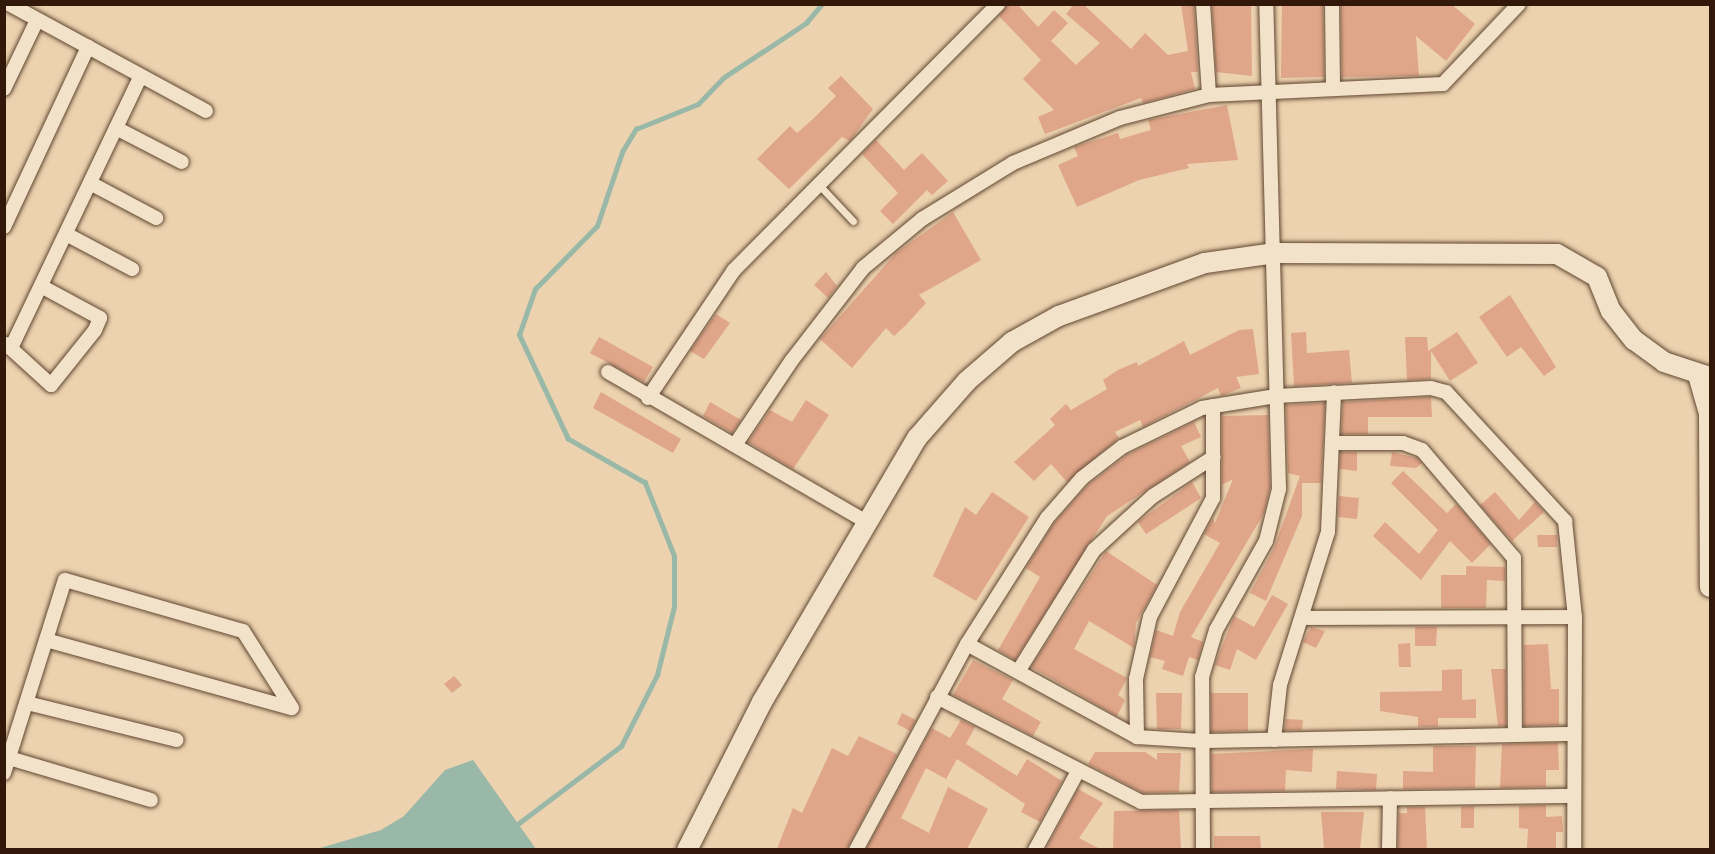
<!DOCTYPE html>
<style>
body{margin:0}
#map{position:relative;width:1715px;height:854px;overflow:hidden;background:#ecd2ae;font-family:"Old Standard TT",serif}
div>[style]{position:absolute}
.water>*{inset:0;background:#99b8a7}
.stream>*{height:4.5px;margin:-2.25px;padding:0 2.25px;transform-origin:2.25px;border-radius:2.25px;background:#99b8a7}
.building>*{inset:0;background:#e0a689}
.roads{filter:drop-shadow(0 0 2px #604632) drop-shadow(0 0 2px #604632)}
.lane>*{height:7px;margin:-3.5px;padding:0 3.5px;transform-origin:3.5px;border-radius:3.5px;background:#f3e2ca}
.street>*{height:14px;margin:-7px;padding:0 7px;transform-origin:7px;border-radius:7px;background:#f3e2ca}
.secondary>*{height:20px;margin:-10px;padding:0 10px;transform-origin:10px;border-radius:10px;background:#f3e2ca}
span{translate:-50% -50%;white-space:nowrap;text-align:center;line-height:1.15;-webkit-text-stroke:5px #f3e2ca;paint-order:stroke}
.frame{position:absolute;inset:0;border:6px solid #321809;pointer-events:none}
</style>
<div id="map">
<div class="water">
<i style="clip-path:polygon(473px 760px,536px 849px,317px 849px,381px 830px,404px 816px,445px 770px)"></i>
</div>
<div class="stream">
<i style="left:515px;top:826px;width:133px;rotate:-37deg"></i>
<i style="left:621px;top:746px;width:80px;rotate:-63.1deg"></i>
<i style="left:657px;top:675px;width:70px;rotate:-76deg"></i>
<i style="left:674px;top:607px;width:51px;rotate:-90deg"></i>
<i style="left:674px;top:556px;width:79px;rotate:-111.7deg"></i>
<i style="left:645px;top:483px;width:89px;rotate:-150.3deg"></i>
<i style="left:568px;top:439px;width:115px;rotate:-115.2deg"></i>
<i style="left:519px;top:335px;width:49px;rotate:-70.8deg"></i>
<i style="left:535px;top:289px;width:88px;rotate:-45.5deg"></i>
<i style="left:597px;top:226px;width:78px;rotate:-71.3deg"></i>
<i style="left:622px;top:152px;width:27px;rotate:-59deg"></i>
<i style="left:636px;top:129px;width:67px;rotate:-22deg"></i>
<i style="left:698px;top:104px;width:36px;rotate:-46deg"></i>
<i style="left:723px;top:78px;width:100px;rotate:-33.5deg"></i>
<i style="left:806px;top:23px;width:25px;rotate:-50deg"></i>
</div>
<div class="building">
<i style="clip-path:polygon(1007px 4px,1017px 4px,1038px 27px,1054px 10px,1068px 23px,1051px 41px,1076px 65px,1100px 43px,1066px 14px,1074px 4px,1083px 4px,1131px 49px,1145px 33px,1168px 55px,1188px 51px,1181px 4px,1194px 4px,1198px 72px,1191px 72px,1195px 89px,1143px 103px,1141px 98px,1045px 134px,1038px 117px,1054px 110px,1023px 79px,1041px 60px,999px 16px)"></i>
<i style="clip-path:polygon(1212px 4px,1251px 4px,1252px 76px,1216px 72px)"></i>
<i style="clip-path:polygon(1282px 4px,1323px 4px,1324px 77px,1281px 78px)"></i>
<i style="clip-path:polygon(1341px 4px,1451px 4px,1475px 24px,1446px 61px,1416px 36px,1419px 76px,1342px 77px)"></i>
<i style="clip-path:polygon(841px 76px,873px 109px,850px 141px,842px 137px,789px 189px,757px 159px,790px 126px,797px 133px,813px 119px,836px 96px,828px 88px)"></i>
<i style="clip-path:polygon(1227px 105px,1238px 160px,1187px 164px,1189px 168px,1139px 180px,1077px 207px,1058px 165px,1078px 156px,1074px 147px,1118px 133px,1120px 139px,1151px 130px,1148px 120px)"></i>
<i style="clip-path:polygon(876px 140px,904px 170px,922px 153px,948px 181px,932px 195px,927px 190px,893px 224px,880px 211px,898px 193px,862px 154px)"></i>
<i style="clip-path:polygon(953px 212px,981px 260px,919px 295px,926px 303px,906px 325px,894px 336px,886px 328px,852px 368px,820px 339px,896px 253px)"></i>
<i style="clip-path:polygon(826px 272px,837px 286px,828px 298px,814px 285px)"></i>
<i style="clip-path:polygon(1510px 295px,1556px 367px,1544px 376px,1521px 347px,1507px 357px,1479px 317px)"></i>
<i style="clip-path:polygon(716px 314px,730px 323px,704px 359px,690px 351px)"></i>
<i style="clip-path:polygon(1253px 329px,1259px 374px,1236px 377px,1241px 388px,1221px 396px,1218px 388px,1143px 427px,1140px 420px,1115px 432px,1119px 438px,1067px 482px,1051px 464px,1034px 481px,1014px 462px,1055px 425px,1050px 419px,1066px 404px,1071px 410px,1107px 389px,1103px 380px,1118px 370px,1137px 362px,1138px 366px,1184px 341px,1190px 355px,1239px 330px)"></i>
<i style="clip-path:polygon(1306px 332px,1307px 353px,1349px 350px,1352px 383px,1294px 386px,1291px 333px)"></i>
<i style="clip-path:polygon(1457px 332px,1478px 363px,1450px 381px,1431px 351px,1431px 379px,1407px 380px,1405px 337px,1427px 337px,1428px 351px)"></i>
<i style="clip-path:polygon(599px 337px,653px 367px,644px 382px,590px 353px)"></i>
<i style="clip-path:polygon(601px 392px,681px 439px,673px 453px,593px 408px)"></i>
<i style="clip-path:polygon(1431px 397px,1432px 417px,1368px 417px,1368px 434px,1341px 434px,1343px 402px)"></i>
<i style="clip-path:polygon(806px 400px,829px 415px,793px 469px,748px 442px,770px 410px,792px 422px)"></i>
<i style="clip-path:polygon(710px 402px,741px 420px,732px 433px,703px 416px)"></i>
<i style="clip-path:polygon(1325px 403px,1321px 483px,1302px 483px,1302px 516px,1266px 601px,1250px 593px,1274px 548px,1300px 476px,1288px 473px,1286px 405px)"></i>
<i style="clip-path:polygon(1268px 415px,1270px 488px,1264px 513px,1191px 637px,1203px 642px,1198px 660px,1189px 657px,1183px 676px,1162px 669px,1165px 661px,1150px 657px,1156px 630px,1173px 636px,1180px 612px,1220px 543px,1204px 534px,1213px 518px,1215px 523px,1233px 479px,1222px 485px,1222px 416px)"></i>
<i style="clip-path:polygon(1194px 422px,1201px 437px,1181px 446px,1190px 462px,1107px 516px,1015px 660px,998px 650px,1040px 577px,1026px 568px,1054px 523px,1088px 485px,1127px 455px)"></i>
<i style="clip-path:polygon(1340px 452px,1357px 452px,1357px 471px,1340px 469px)"></i>
<i style="clip-path:polygon(1392px 452px,1417px 458px,1422px 463px,1416px 468px,1390px 466px)"></i>
<i style="clip-path:polygon(1403px 471px,1447px 513px,1456px 504px,1491px 544px,1472px 563px,1450px 541px,1421px 580px,1373px 536px,1385px 522px,1419px 554px,1438px 530px,1391px 483px)"></i>
<i style="clip-path:polygon(1192px 482px,1201px 498px,1146px 534px,1138px 522px)"></i>
<i style="clip-path:polygon(992px 492px,1029px 517px,976px 601px,933px 576px,965px 507px,976px 515px)"></i>
<i style="clip-path:polygon(1495px 492px,1519px 520px,1535px 502px,1544px 512px,1512px 541px,1480px 505px)"></i>
<i style="clip-path:polygon(1339px 496px,1359px 498px,1357px 519px,1338px 517px)"></i>
<i style="clip-path:polygon(1537px 535px,1557px 535px,1557px 547px,1538px 547px)"></i>
<i style="clip-path:polygon(1106px 551px,1157px 585px,1136px 623px,1134px 648px,1089px 621px,1074px 649px,1127px 678px,1118px 695px,1125px 700px,1117px 716px,1031px 667px)"></i>
<i style="clip-path:polygon(1466px 566px,1505px 567px,1505px 581px,1487px 580px,1486px 608px,1441px 608px,1441px 575px,1466px 575px)"></i>
<i style="clip-path:polygon(1272px 595px,1288px 604px,1256px 660px,1237px 649px,1230px 670px,1215px 665px,1234px 616px,1254px 627px)"></i>
<i style="clip-path:polygon(1311px 627px,1325px 631px,1316px 648px,1303px 642px)"></i>
<i style="clip-path:polygon(1415px 627px,1437px 627px,1436px 646px,1415px 646px)"></i>
<i style="clip-path:polygon(1410px 643px,1411px 667px,1399px 667px,1398px 644px)"></i>
<i style="clip-path:polygon(1548px 644px,1551px 689px,1559px 689px,1559px 725px,1524px 726px,1524px 645px)"></i>
<i style="clip-path:polygon(973px 660px,1013px 680px,1002px 699px,1041px 722px,1033px 736px,953px 695px)"></i>
<i style="clip-path:polygon(1462px 669px,1462px 700px,1476px 699px,1476px 718px,1438px 718px,1438px 727px,1418px 727px,1418px 717px,1380px 711px,1380px 692px,1442px 691px,1442px 670px)"></i>
<i style="clip-path:polygon(1491px 669px,1506px 669px,1506px 726px,1498px 726px)"></i>
<i style="clip-path:polygon(454px 676px,462px 685px,452px 693px,444px 684px)"></i>
<i style="clip-path:polygon(1156px 693px,1182px 693px,1181px 729px,1157px 729px)"></i>
<i style="clip-path:polygon(1211px 693px,1248px 693px,1248px 731px,1211px 732px)"></i>
<i style="clip-path:polygon(902px 713px,916px 720px,910px 731px,897px 724px)"></i>
<i style="clip-path:polygon(1286px 719px,1303px 720px,1302px 730px,1285px 730px)"></i>
<i style="clip-path:polygon(961px 720px,975px 727px,966px 744px,1017px 776px,1027px 759px,1062px 781px,1040px 822px,1021px 812px,1025px 804px,957px 759px,946px 779px,926px 768px,901px 818px,929px 833px,948px 787px,988px 809px,967px 849px,866px 849px,932px 728px,950px 738px)"></i>
<i style="clip-path:polygon(859px 736px,897px 754px,847px 849px,777px 849px,793px 808px,802px 813px,832px 748px,848px 756px)"></i>
<i style="clip-path:polygon(1558px 743px,1559px 770px,1546px 770px,1546px 787px,1500px 788px,1502px 744px)"></i>
<i style="clip-path:polygon(1433px 746px,1476px 746px,1475px 788px,1403px 789px,1403px 771px,1433px 772px)"></i>
<i style="clip-path:polygon(1313px 749px,1312px 772px,1286px 770px,1285px 791px,1212px 792px,1211px 754px)"></i>
<i style="clip-path:polygon(1095px 752px,1145px 752px,1157px 760px,1157px 753px,1181px 753px,1179px 792px,1143px 793px,1088px 764px)"></i>
<i style="clip-path:polygon(1337px 771px,1377px 774px,1376px 790px,1336px 789px)"></i>
<i style="clip-path:polygon(1078px 789px,1103px 803px,1079px 838px,1100px 849px,1053px 849px,1047px 847px)"></i>
<i style="clip-path:polygon(1546px 805px,1546px 817px,1562px 816px,1563px 832px,1556px 832px,1556px 849px,1527px 848px,1528px 829px,1519px 828px,1519px 806px)"></i>
<i style="clip-path:polygon(1474px 806px,1474px 828px,1461px 828px,1461px 807px)"></i>
<i style="clip-path:polygon(1407px 807px,1425px 807px,1427px 849px,1398px 849px,1399px 813px,1407px 813px)"></i>
<i style="clip-path:polygon(1179px 810px,1181px 849px,1113px 849px,1114px 811px)"></i>
<i style="clip-path:polygon(1321px 812px,1364px 812px,1360px 849px,1324px 849px)"></i>
<i style="clip-path:polygon(1214px 836px,1260px 836px,1261px 849px,1214px 849px)"></i>
</div>
<div class="roads">
<div class="lane">
<i style="left:818px;top:184px;width:51px;rotate:46.6deg"></i>
</div>
<div class="street">
<i style="left:9px;top:4px;width:224px;rotate:28.5deg"></i>
<i style="left:1203px;top:4px;width:91px;rotate:86.2deg"></i>
<i style="left:1332px;top:4px;width:83px;rotate:89.3deg"></i>
<i style="left:4px;top:89px;width:76px;rotate:-64.4deg"></i>
<i style="left:116px;top:128px;width:74px;rotate:27.3deg"></i>
<i style="left:90px;top:183px;width:75px;rotate:27.9deg"></i>
<i style="left:4px;top:227px;width:199px;rotate:-65deg"></i>
<i style="left:66px;top:234px;width:75px;rotate:27.9deg"></i>
<i style="left:6px;top:344px;width:61px;rotate:42.3deg"></i>
<i style="left:51px;top:385px;width:70px;rotate:-51.3deg"></i>
<i style="left:95px;top:330px;width:13px;rotate:-67deg"></i>
<i style="left:100px;top:318px;width:67px;rotate:-151.5deg"></i>
<i style="left:11px;top:348px;width:301px;rotate:-64.5deg"></i>
<i style="left:608px;top:372px;width:297px;rotate:30.1deg"></i>
<i style="left:648px;top:398px;width:154px;rotate:-56.1deg"></i>
<i style="left:734px;top:270px;width:375px;rotate:-45.2deg"></i>
<i style="left:1332px;top:443px;width:71px"></i>
<i style="left:1403px;top:443px;width:20px;rotate:20deg"></i>
<i style="left:1422px;top:450px;width:142px;rotate:49.6deg"></i>
<i style="left:1514px;top:558px;width:177px;rotate:89.7deg"></i>
<i style="left:735px;top:445px;width:102px;rotate:-56.2deg"></i>
<i style="left:792px;top:360px;width:116px;rotate:-52.3deg"></i>
<i style="left:863px;top:268px;width:77px;rotate:-39.7deg"></i>
<i style="left:922px;top:219px;width:107px;rotate:-31.6deg"></i>
<i style="left:1013px;top:163px;width:116px;rotate:-22.8deg"></i>
<i style="left:1120px;top:118px;width:92px;rotate:-14.5deg"></i>
<i style="left:1209px;top:95px;width:234px;rotate:-2.7deg"></i>
<i style="left:1443px;top:84px;width:110px;rotate:-46.5deg"></i>
<i style="left:1304px;top:618px;width:271px;rotate:-0.2deg"></i>
<i style="left:46px;top:640px;width:255px;rotate:15.5deg"></i>
<i style="left:967px;top:644px;width:194px;rotate:28.7deg"></i>
<i style="left:1137px;top:737px;width:64px;rotate:3.6deg"></i>
<i style="left:1201px;top:741px;width:372px;rotate:-1.1deg"></i>
<i style="left:1019px;top:670px;width:142px;rotate:-58deg"></i>
<i style="left:1094px;top:550px;width:80px;rotate:-42.5deg"></i>
<i style="left:1153px;top:496px;width:72px;rotate:-32.6deg"></i>
<i style="left:937px;top:697px;width:229px;rotate:27.2deg"></i>
<i style="left:1141px;top:802px;width:432px;rotate:-0.8deg"></i>
<i style="left:27px;top:703px;width:154px;rotate:13.9deg"></i>
<i style="left:1137px;top:737px;width:58px;rotate:-91deg"></i>
<i style="left:1136px;top:679px;width:64px;rotate:-77.3deg"></i>
<i style="left:1150px;top:617px;width:135px;rotate:-62.1deg"></i>
<i style="left:1213px;top:498px;width:92px;rotate:-90deg"></i>
<i style="left:1274px;top:740px;width:55px;rotate:-83.8deg"></i>
<i style="left:1280px;top:685px;width:160px;rotate:-72.6deg"></i>
<i style="left:1328px;top:532px;width:140px;rotate:-87.5deg"></i>
<i style="left:9px;top:758px;width:148px;rotate:16.5deg"></i>
<i style="left:4px;top:773px;width:202px;rotate:-72.5deg"></i>
<i style="left:65px;top:580px;width:185px;rotate:16deg"></i>
<i style="left:243px;top:631px;width:91px;rotate:57.5deg"></i>
<i style="left:856px;top:850px;width:234px;rotate:-61.7deg"></i>
<i style="left:967px;top:644px;width:149px;rotate:-57.6deg"></i>
<i style="left:1047px;top:518px;width:53px;rotate:-48.8deg"></i>
<i style="left:1082px;top:478px;width:51px;rotate:-37.8deg"></i>
<i style="left:1122px;top:447px;width:89px;rotate:-26deg"></i>
<i style="left:1202px;top:408px;width:75px;rotate:-9.2deg"></i>
<i style="left:1276px;top:396px;width:155px;rotate:-3deg"></i>
<i style="left:1431px;top:388px;width:16px;rotate:15deg"></i>
<i style="left:1446px;top:392px;width:176px;rotate:47.3deg"></i>
<i style="left:1565px;top:521px;width:97px;rotate:84.1deg"></i>
<i style="left:1575px;top:617px;width:233px;rotate:90.2deg"></i>
<i style="left:1035px;top:850px;width:90px;rotate:-61.4deg"></i>
<i style="left:1203px;top:850px;width:173px;rotate:-90.3deg"></i>
<i style="left:1202px;top:677px;width:49px;rotate:-73.4deg"></i>
<i style="left:1216px;top:630px;width:102px;rotate:-60.7deg"></i>
<i style="left:1266px;top:541px;width:54px;rotate:-76deg"></i>
<i style="left:1279px;top:489px;width:485px;rotate:-91.5deg"></i>
<i style="left:1389px;top:850px;width:52px;rotate:-88.9deg"></i>
</div>
<div class="secondary">
<i style="left:1698px;top:375px;width:40px;rotate:74deg"></i>
<i style="left:1709px;top:413px;width:174px;rotate:89.7deg"></i>
<i style="left:687px;top:850px;width:166px;rotate:-63.1deg"></i>
<i style="left:762px;top:702px;width:306px;rotate:-59.6deg"></i>
<i style="left:917px;top:438px;width:76px;rotate:-48.7deg"></i>
<i style="left:967px;top:381px;width:60px;rotate:-40.9deg"></i>
<i style="left:1012px;top:342px;width:54px;rotate:-29deg"></i>
<i style="left:1059px;top:316px;width:155px;rotate:-20deg"></i>
<i style="left:1205px;top:263px;width:71px;rotate:-8.1deg"></i>
<i style="left:1275px;top:253px;width:282px;rotate:0.2deg"></i>
<i style="left:1557px;top:254px;width:46px;rotate:29.9deg"></i>
<i style="left:1597px;top:277px;width:37px;rotate:68deg"></i>
<i style="left:1611px;top:311px;width:37px;rotate:52deg"></i>
<i style="left:1634px;top:340px;width:37px;rotate:36deg"></i>
<i style="left:1664px;top:362px;width:48px;rotate:18.1deg"></i>
</div>
</div>
<div class="frame"></div>
</div>
